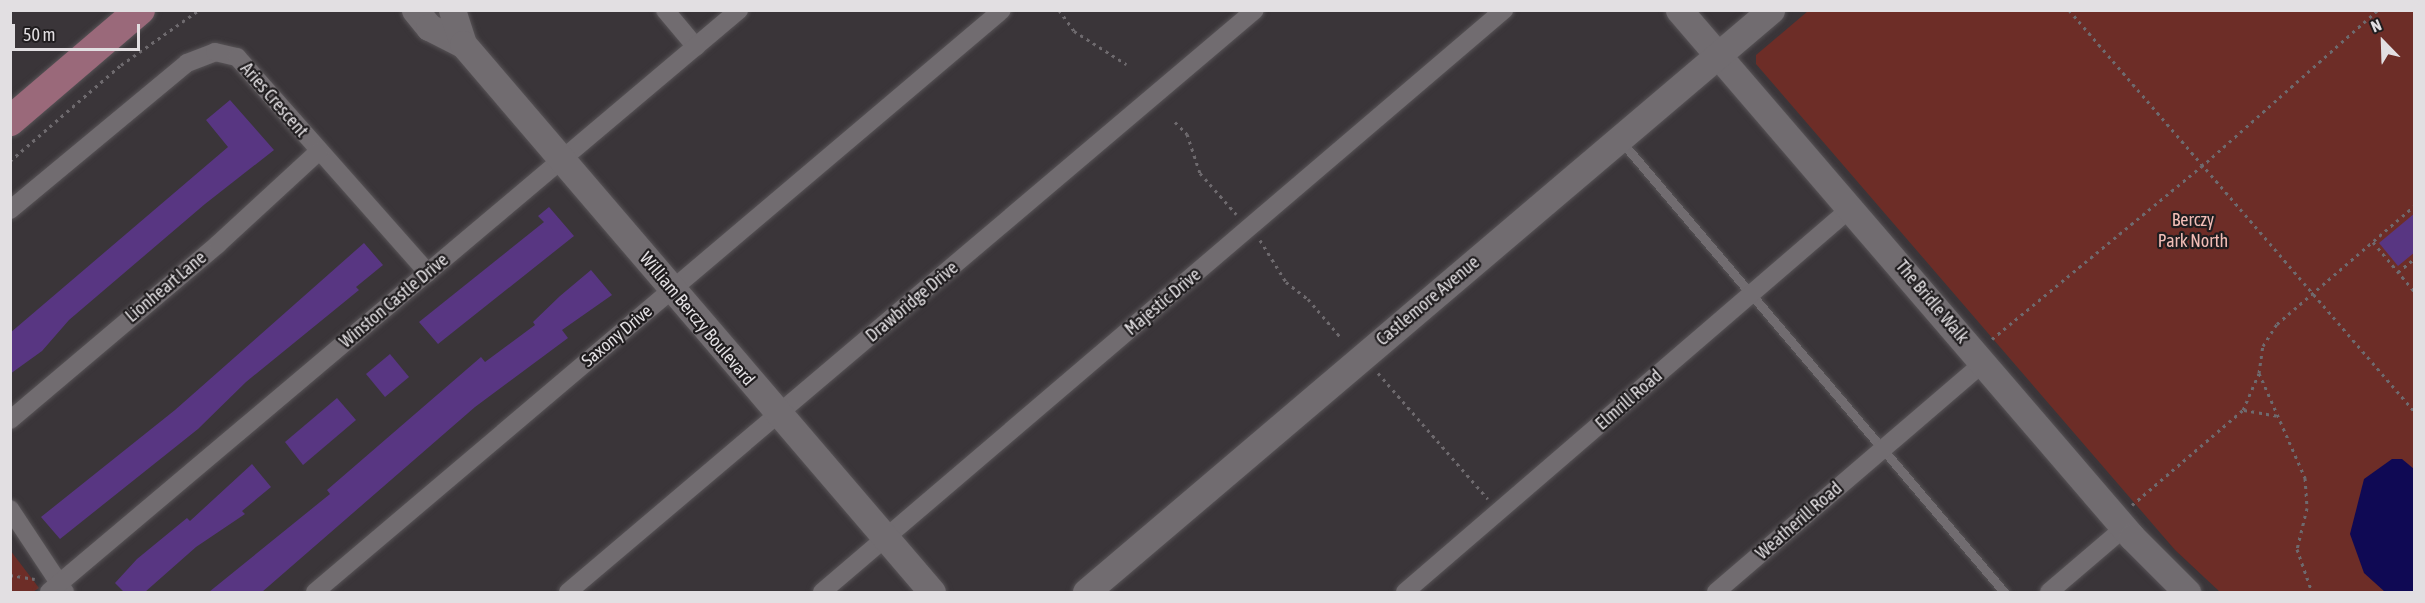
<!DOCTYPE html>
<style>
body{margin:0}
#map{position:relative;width:2425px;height:603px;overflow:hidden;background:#3a3539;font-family:"Asap Condensed",sans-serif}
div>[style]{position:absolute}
.green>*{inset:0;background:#6d2d27}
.water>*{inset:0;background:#0f0954}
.building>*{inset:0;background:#583682}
.path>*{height:3px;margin-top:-1.5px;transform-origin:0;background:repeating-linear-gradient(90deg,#6e6a6e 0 3px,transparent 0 7.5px)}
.roads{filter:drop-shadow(0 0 2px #575356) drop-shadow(0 0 2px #575356)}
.lane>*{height:9px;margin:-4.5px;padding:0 4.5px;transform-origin:4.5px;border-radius:4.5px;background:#716c70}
.street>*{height:18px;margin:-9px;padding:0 9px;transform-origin:9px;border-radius:9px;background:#716c70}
.secondary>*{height:27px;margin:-13.5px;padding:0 13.5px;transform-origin:13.5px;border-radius:13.5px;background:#716c70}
.primary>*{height:30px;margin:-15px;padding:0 15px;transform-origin:15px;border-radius:15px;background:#9a697a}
span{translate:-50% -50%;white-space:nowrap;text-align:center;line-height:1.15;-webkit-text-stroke:4.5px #201d1f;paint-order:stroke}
.street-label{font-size:18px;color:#e2dfe2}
.park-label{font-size:18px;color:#f2bdb6}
.frame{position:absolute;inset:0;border:12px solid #e2dfe2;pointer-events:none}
.north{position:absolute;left:2353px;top:12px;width:60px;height:60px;-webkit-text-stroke:4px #201d1f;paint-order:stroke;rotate:337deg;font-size:16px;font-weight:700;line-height:24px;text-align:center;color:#e2dfe2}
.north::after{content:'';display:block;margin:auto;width:21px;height:27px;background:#e2dfe2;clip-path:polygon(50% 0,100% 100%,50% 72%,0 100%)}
.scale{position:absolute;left:12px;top:24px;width:128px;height:27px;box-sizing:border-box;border:3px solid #e2dfe2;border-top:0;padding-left:8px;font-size:18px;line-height:21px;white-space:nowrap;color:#e2dfe2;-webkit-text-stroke:4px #201d1f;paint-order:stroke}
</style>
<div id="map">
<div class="green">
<i style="clip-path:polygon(1808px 11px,2414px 11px,2414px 592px,2220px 592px,2175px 550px,1756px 64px,1756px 55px)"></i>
<i style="clip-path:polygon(10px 550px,39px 588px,33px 592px,11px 592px)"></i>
</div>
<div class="water">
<i style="clip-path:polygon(2392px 459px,2402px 459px,2414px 469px,2414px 592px,2385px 592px,2364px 573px,2350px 534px,2364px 479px)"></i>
</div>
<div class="building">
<i style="clip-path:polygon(230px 100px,274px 150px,205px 204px,69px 320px,42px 351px,10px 374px,10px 333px,228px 147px,206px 120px)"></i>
<i style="clip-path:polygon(549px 207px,574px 236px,438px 344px,419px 322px,544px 222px,538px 216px)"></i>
<i style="clip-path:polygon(2415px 213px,2415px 252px,2398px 266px,2379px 243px)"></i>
<i style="clip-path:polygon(364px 243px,383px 265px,356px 287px,359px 290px,246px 382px,198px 429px,60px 539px,41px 517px,175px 410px)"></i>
<i style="clip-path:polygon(591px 270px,612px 295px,562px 330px,568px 338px,475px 407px,262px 592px,209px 592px,330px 494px,327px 490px,481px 357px,485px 362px,535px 325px,533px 322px,560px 296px)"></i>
<i style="clip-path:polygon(390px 354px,409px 377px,385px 397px,366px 374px)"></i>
<i style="clip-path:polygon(337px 398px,356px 420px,303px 465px,285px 442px)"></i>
<i style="clip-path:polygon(252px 464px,271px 487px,242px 511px,245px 514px,196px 547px,145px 592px,124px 592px,115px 583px,137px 559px,187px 518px,190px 521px)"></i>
</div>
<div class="path">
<i style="left:1059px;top:10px;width:26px;rotate:54deg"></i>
<i style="left:1074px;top:31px;width:62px;rotate:32.4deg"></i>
<i style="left:2069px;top:10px;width:529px;rotate:49.29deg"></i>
<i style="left:1175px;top:122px;width:17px;rotate:45deg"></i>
<i style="left:1187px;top:134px;width:41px;rotate:71.6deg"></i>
<i style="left:1200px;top:173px;width:55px;rotate:48.7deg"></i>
<i style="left:10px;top:161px;width:147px;rotate:-40.9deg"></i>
<i style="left:121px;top:65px;width:95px;rotate:-35.2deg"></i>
<i style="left:1260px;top:240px;width:49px;rotate:58.2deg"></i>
<i style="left:1286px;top:282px;width:28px;rotate:38deg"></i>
<i style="left:1308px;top:299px;width:52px;rotate:49.6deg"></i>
<i style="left:2373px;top:242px;width:64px;rotate:50.1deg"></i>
<i style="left:2398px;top:272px;width:21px;rotate:-39deg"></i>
<i style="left:1992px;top:339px;width:271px;rotate:-39.5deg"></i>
<i style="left:2201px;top:167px;width:237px;rotate:-41.6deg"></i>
<i style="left:1378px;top:373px;width:167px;rotate:48.9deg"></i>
<i style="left:2259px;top:373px;width:115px;rotate:66.3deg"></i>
<i style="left:2305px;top:478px;width:30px;rotate:86deg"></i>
<i style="left:2307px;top:508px;width:42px;rotate:103.7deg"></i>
<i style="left:2297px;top:549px;width:46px;rotate:70.8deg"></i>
<i style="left:2244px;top:410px;width:35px;rotate:10deg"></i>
<i style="left:2132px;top:505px;width:146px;rotate:-40.6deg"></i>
<i style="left:2243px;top:410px;width:40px;rotate:-66.6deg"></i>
<i style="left:2259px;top:373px;width:27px;rotate:-82deg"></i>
<i style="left:2263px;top:346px;width:26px;rotate:-58deg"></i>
<i style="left:2277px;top:324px;width:181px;rotate:-40.7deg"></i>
<i style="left:10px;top:575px;width:25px;rotate:9deg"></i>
</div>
<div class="roads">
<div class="lane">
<i style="left:1621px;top:141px;width:592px;rotate:49.66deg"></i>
</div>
<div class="street">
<i style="left:665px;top:10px;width:48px;rotate:50deg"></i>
<i style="left:10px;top:210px;width:230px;rotate:-39.7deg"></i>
<i style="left:187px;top:63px;width:30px;rotate:-21deg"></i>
<i style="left:215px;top:52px;width:23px;rotate:13deg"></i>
<i style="left:237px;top:57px;width:288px;rotate:48.5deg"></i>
<i style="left:10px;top:420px;width:272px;rotate:-40.2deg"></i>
<i style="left:218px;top:244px;width:137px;rotate:-42.6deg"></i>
<i style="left:10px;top:509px;width:100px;rotate:56.5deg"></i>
<i style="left:49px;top:592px;width:903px;rotate:-40.15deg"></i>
<i style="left:315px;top:592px;width:900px;rotate:-40.27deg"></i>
<i style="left:568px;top:592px;width:900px;rotate:-40.27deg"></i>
<i style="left:822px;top:592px;width:897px;rotate:-40.48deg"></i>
<i style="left:1405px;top:592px;width:590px;rotate:-40.74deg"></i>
<i style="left:1716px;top:592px;width:353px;rotate:-40.6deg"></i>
<i style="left:2049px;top:592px;width:99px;rotate:-40.5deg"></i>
</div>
<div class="secondary">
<i style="left:415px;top:10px;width:22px;rotate:51deg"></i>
<i style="left:429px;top:27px;width:38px;rotate:27deg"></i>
<i style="left:452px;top:10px;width:36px;rotate:72deg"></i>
<i style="left:463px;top:44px;width:721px;rotate:49.44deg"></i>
<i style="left:1679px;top:10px;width:695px;rotate:49.32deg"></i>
<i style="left:2132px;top:537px;width:78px;rotate:45deg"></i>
<i style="left:1086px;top:592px;width:899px;rotate:-40.35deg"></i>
</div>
<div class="primary">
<i style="left:10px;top:121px;width:171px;rotate:-40.5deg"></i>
</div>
</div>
<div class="street-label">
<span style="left:274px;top:100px;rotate:49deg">Aries Crescent</span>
<span style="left:166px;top:287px;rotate:-40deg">Lionheart Lane</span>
<span style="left:394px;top:301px;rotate:-40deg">Winston Castle Drive</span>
<span style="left:1428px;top:301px;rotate:-40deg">Castlemore Avenue</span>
<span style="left:912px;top:302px;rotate:-40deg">Drawbridge Drive</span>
<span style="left:1163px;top:302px;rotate:-40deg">Majestic Drive</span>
<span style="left:1932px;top:302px;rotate:50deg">The Bridle Walk</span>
<span style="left:697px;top:319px;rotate:50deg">William Berczy Boulevard</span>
<span style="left:617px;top:336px;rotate:-40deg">Saxony Drive</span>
<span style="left:1629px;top:400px;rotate:-41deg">Elmrill Road</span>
<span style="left:1799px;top:521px;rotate:-41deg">Weatherill Road</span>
</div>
<div class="park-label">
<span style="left:2193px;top:231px">Berczy<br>Park North</span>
</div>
<div class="frame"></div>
<div class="north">N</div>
<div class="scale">50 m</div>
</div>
